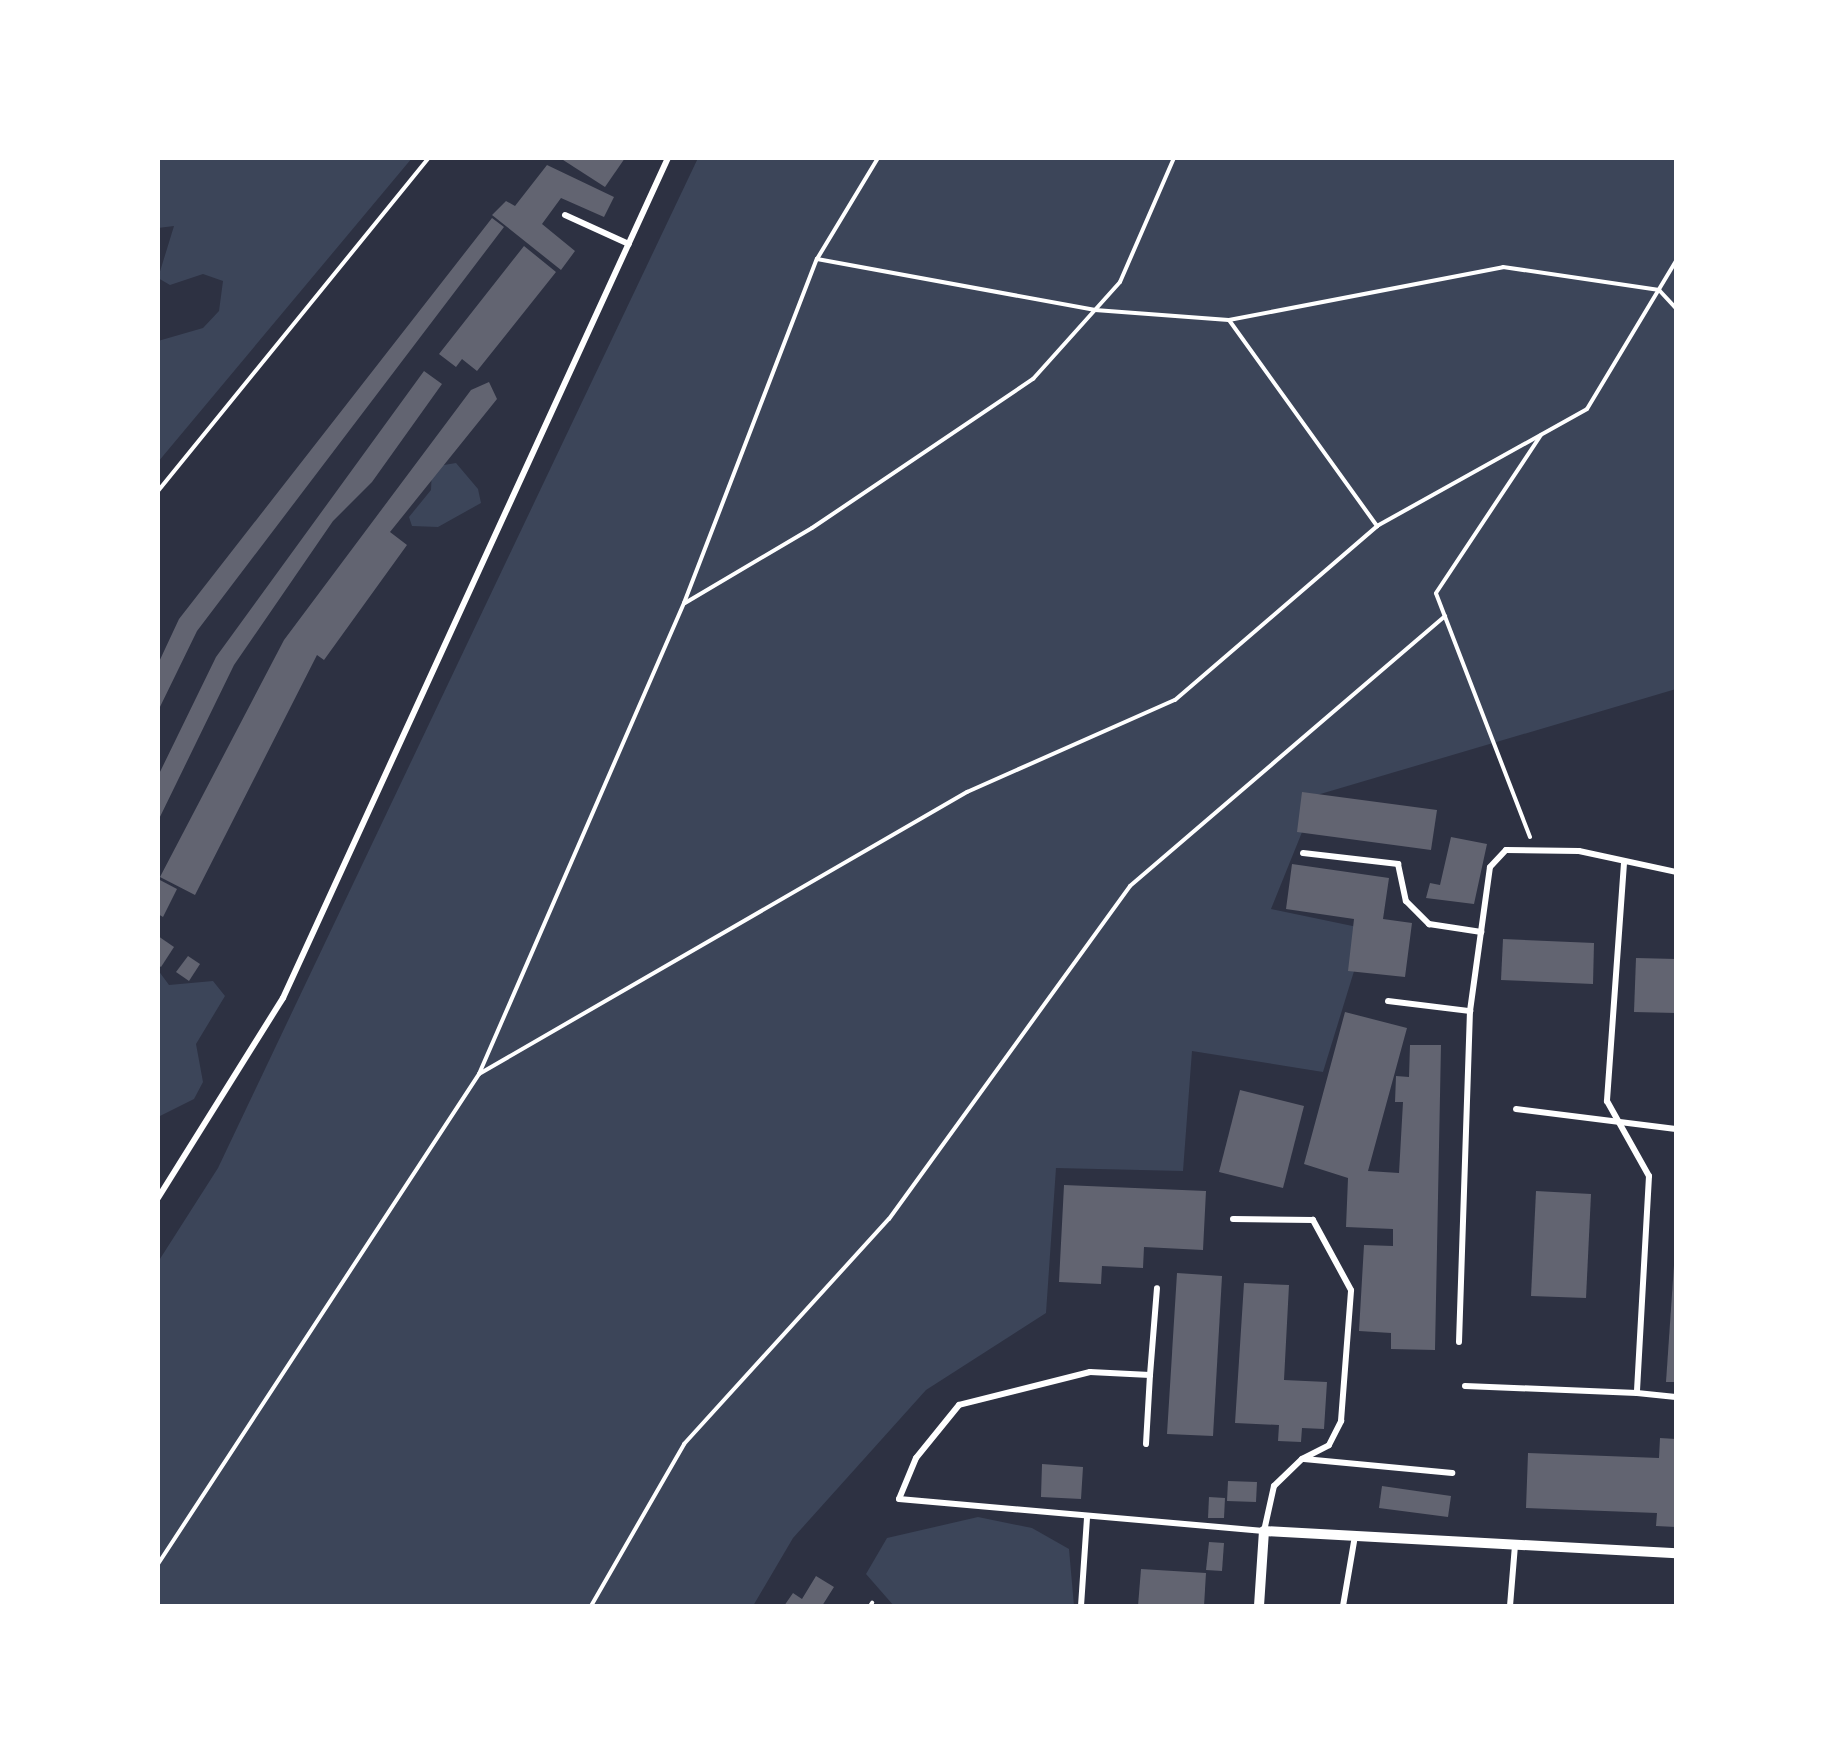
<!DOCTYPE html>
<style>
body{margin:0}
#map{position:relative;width:1834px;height:1764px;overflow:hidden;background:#2d3142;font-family:"Noto Sans",sans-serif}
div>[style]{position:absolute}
.green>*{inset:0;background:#3c4559}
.building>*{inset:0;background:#626471}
.path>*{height:4px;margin:-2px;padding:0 2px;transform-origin:2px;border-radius:2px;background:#fff}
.service>*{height:6px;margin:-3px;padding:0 3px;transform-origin:3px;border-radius:3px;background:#fff}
.minor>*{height:10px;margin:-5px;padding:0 5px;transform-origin:5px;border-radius:5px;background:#fff}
span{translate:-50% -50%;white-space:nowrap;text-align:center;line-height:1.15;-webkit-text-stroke:10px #fff;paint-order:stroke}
.frame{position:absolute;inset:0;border:160px solid #fff;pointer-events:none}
</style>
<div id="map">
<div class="green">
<i style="clip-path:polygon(158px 158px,412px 158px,158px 462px,158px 341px,203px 328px,219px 311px,223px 281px,203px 274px,170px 285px,158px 278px,174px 226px,158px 228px)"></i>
<i style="clip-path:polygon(698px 158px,1676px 158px,1676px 689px,1317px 795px,1271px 909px,1367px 929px,1323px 1072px,1192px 1051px,1183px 1171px,1056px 1168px,1046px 1313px,926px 1390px,793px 1538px,753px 1606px,158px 1606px,158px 1262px,218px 1168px)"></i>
<i style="clip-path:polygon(456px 463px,478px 489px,481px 503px,438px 527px,412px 526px,409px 517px,431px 490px,432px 467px)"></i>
<i style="clip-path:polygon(158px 970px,169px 985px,213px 981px,225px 996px,196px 1044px,203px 1082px,194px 1099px,158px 1117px)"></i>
<i style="clip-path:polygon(978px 1517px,1032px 1528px,1069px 1549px,1074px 1606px,894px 1606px,866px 1574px,887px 1538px)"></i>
</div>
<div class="building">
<i style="clip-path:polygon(560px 158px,625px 158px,605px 187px)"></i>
<i style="clip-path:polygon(547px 165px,614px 197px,604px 217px,561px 198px,542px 224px,575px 251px,561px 270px,492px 215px,506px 201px,515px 206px)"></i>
<i style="clip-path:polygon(492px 218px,504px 227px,197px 631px,158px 711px,158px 664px,179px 619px)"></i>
<i style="clip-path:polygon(524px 246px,556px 272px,477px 371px,462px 359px,456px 367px,439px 354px)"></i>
<i style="clip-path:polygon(424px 371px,442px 384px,372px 482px,333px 521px,234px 665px,158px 821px,158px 776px,216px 657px)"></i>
<i style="clip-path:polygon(489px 382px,497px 399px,390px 532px,407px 545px,324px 660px,317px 655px,195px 895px,160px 877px,284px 640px,471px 390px)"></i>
<i style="clip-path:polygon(1302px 792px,1437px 810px,1431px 850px,1297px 832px)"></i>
<i style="clip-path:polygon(1451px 837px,1487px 844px,1474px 904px,1426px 898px,1430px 883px,1440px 885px)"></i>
<i style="clip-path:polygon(1292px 864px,1389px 878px,1383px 919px,1412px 923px,1405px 977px,1348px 971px,1354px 919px,1286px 909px)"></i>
<i style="clip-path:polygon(158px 879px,177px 889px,163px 917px,158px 914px)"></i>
<i style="clip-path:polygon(158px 936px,174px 947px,161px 967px,158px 965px)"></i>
<i style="clip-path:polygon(1503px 939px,1594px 943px,1593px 984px,1501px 980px)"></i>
<i style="clip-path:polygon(188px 956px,200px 964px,189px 981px,176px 972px)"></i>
<i style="clip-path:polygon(1636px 958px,1676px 959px,1676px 1013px,1634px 1012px)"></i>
<i style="clip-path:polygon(1345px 1012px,1407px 1028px,1368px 1171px,1399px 1173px,1403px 1102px,1395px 1102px,1396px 1076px,1409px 1077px,1410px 1045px,1441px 1045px,1435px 1350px,1391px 1349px,1391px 1333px,1359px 1331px,1364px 1245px,1393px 1246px,1393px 1229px,1346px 1227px,1348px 1178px,1304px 1164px)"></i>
<i style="clip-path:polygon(1240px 1090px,1304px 1106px,1283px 1188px,1219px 1172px)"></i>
<i style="clip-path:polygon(1064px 1185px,1206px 1191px,1203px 1250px,1144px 1247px,1143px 1268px,1102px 1266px,1101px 1284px,1059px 1282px)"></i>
<i style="clip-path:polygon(1536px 1191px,1591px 1194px,1586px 1298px,1531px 1296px)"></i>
<i style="clip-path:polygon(1674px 1265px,1676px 1265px,1676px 1382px,1666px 1382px)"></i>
<i style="clip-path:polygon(1177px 1273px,1222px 1276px,1213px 1436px,1167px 1434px)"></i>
<i style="clip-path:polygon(1244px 1283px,1289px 1285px,1284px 1380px,1327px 1382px,1324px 1429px,1302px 1428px,1301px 1442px,1278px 1441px,1279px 1425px,1235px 1423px)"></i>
<i style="clip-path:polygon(1660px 1438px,1676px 1439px,1676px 1527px,1656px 1526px,1657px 1513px,1526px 1508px,1528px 1453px,1659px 1458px)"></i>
<i style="clip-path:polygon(1042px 1464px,1083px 1467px,1081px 1499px,1041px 1497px)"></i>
<i style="clip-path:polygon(1228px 1481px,1257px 1482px,1256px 1502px,1227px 1501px)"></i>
<i style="clip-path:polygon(1382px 1486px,1451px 1496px,1448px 1517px,1379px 1508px)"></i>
<i style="clip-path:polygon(1209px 1497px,1225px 1498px,1224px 1518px,1208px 1518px)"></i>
<i style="clip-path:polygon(1209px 1542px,1224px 1543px,1222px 1571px,1206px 1570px)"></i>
<i style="clip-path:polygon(1141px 1569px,1206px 1573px,1204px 1606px,1138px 1606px)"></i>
<i style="clip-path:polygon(816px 1576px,834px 1587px,822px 1606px,784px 1606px,793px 1593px,802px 1599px)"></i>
</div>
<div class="path">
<i style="left:817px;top:259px;width:283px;rotate:10.4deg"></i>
<i style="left:1095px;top:310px;width:134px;rotate:4.3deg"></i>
<i style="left:1229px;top:320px;width:279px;rotate:-10.9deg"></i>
<i style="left:1503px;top:267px;width:158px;rotate:8.4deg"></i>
<i style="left:1659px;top:290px;width:25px;rotate:47deg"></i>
<i style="left:1229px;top:320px;width:254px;rotate:54.3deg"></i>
<i style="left:158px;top:491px;width:429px;rotate:-50.9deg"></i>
<i style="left:685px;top:603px;width:147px;rotate:-30.6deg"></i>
<i style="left:812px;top:528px;width:267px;rotate:-34deg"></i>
<i style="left:1033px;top:379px;width:130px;rotate:-48.1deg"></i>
<i style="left:1120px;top:282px;width:135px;rotate:-66.5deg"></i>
<i style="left:1530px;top:837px;width:261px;rotate:-111.1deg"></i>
<i style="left:1436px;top:593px;width:190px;rotate:-56.4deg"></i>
<i style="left:479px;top:1074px;width:564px;rotate:-30.02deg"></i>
<i style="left:967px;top:792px;width:227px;rotate:-23.9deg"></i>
<i style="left:1175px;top:700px;width:267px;rotate:-40.7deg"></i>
<i style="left:1377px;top:526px;width:240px;rotate:-29.1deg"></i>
<i style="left:1587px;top:409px;width:173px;rotate:-59deg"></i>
<i style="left:158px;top:1564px;width:586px;rotate:-56.77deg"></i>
<i style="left:479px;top:1074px;width:514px;rotate:-66.48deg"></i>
<i style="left:684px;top:603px;width:369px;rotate:-68.9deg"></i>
<i style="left:817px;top:259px;width:118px;rotate:-58.9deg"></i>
<i style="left:591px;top:1606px;width:187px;rotate:-60.1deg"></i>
<i style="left:684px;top:1444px;width:304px;rotate:-47.7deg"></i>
<i style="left:889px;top:1219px;width:411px;rotate:-54.1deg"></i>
<i style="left:1130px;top:886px;width:415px;rotate:-40.6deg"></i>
<i style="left:870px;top:1606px;width:4px;rotate:-56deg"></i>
</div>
<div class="service">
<i style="left:565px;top:215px;width:70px;rotate:24.4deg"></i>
<i style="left:1303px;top:853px;width:96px;rotate:6.6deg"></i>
<i style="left:1398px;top:864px;width:38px;rotate:78deg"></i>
<i style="left:1406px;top:901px;width:33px;rotate:45deg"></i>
<i style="left:1429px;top:924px;width:53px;rotate:8.7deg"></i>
<i style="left:1624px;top:863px;width:239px;rotate:94.1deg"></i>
<i style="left:1607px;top:1101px;width:86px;rotate:60.8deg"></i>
<i style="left:1649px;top:1176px;width:217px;rotate:93.2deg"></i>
<i style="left:1637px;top:1393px;width:39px;rotate:6deg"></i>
<i style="left:1388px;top:1001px;width:83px;rotate:7deg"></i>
<i style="left:1516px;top:1109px;width:161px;rotate:7.1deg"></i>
<i style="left:158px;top:1198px;width:236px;rotate:-58deg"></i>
<i style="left:283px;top:998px;width:924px;rotate:-65.38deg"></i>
<i style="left:1459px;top:1342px;width:331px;rotate:-88.1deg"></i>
<i style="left:1470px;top:1011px;width:145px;rotate:-82.1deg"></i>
<i style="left:1490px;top:867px;width:23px;rotate:-47deg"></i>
<i style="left:1506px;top:850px;width:73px;rotate:0.8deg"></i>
<i style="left:1579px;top:851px;width:99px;rotate:12.2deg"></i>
<i style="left:1150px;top:1375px;width:87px;rotate:-85.4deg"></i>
<i style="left:1465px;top:1386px;width:172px;rotate:2.3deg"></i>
<i style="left:1146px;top:1444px;width:69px;rotate:-86.7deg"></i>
<i style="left:1150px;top:1375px;width:60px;rotate:-177.1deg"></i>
<i style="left:1090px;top:1372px;width:135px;rotate:165.9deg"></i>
<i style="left:959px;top:1405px;width:68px;rotate:129.1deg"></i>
<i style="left:916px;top:1458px;width:44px;rotate:112.5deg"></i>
<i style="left:899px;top:1499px;width:366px;rotate:5deg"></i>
<i style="left:1264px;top:1531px;width:46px;rotate:-77.5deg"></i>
<i style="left:1274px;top:1486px;width:39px;rotate:-44deg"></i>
<i style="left:1302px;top:1459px;width:30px;rotate:-27deg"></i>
<i style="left:1329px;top:1445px;width:27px;rotate:-63deg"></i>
<i style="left:1341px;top:1421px;width:131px;rotate:-85.6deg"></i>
<i style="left:1351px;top:1290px;width:80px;rotate:-118.5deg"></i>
<i style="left:1313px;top:1220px;width:80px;rotate:-179.3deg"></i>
<i style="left:1304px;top:1459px;width:149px;rotate:5.4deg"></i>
<i style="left:1081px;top:1606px;width:88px;rotate:-86.1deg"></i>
<i style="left:1343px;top:1606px;width:71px;rotate:-80.3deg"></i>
<i style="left:1510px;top:1606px;width:61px;rotate:-85.3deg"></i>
</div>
<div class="minor">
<i style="left:1259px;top:1606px;width:75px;rotate:-86.2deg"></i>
<i style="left:1264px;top:1531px;width:413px;rotate:3.1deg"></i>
</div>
<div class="frame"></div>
</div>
